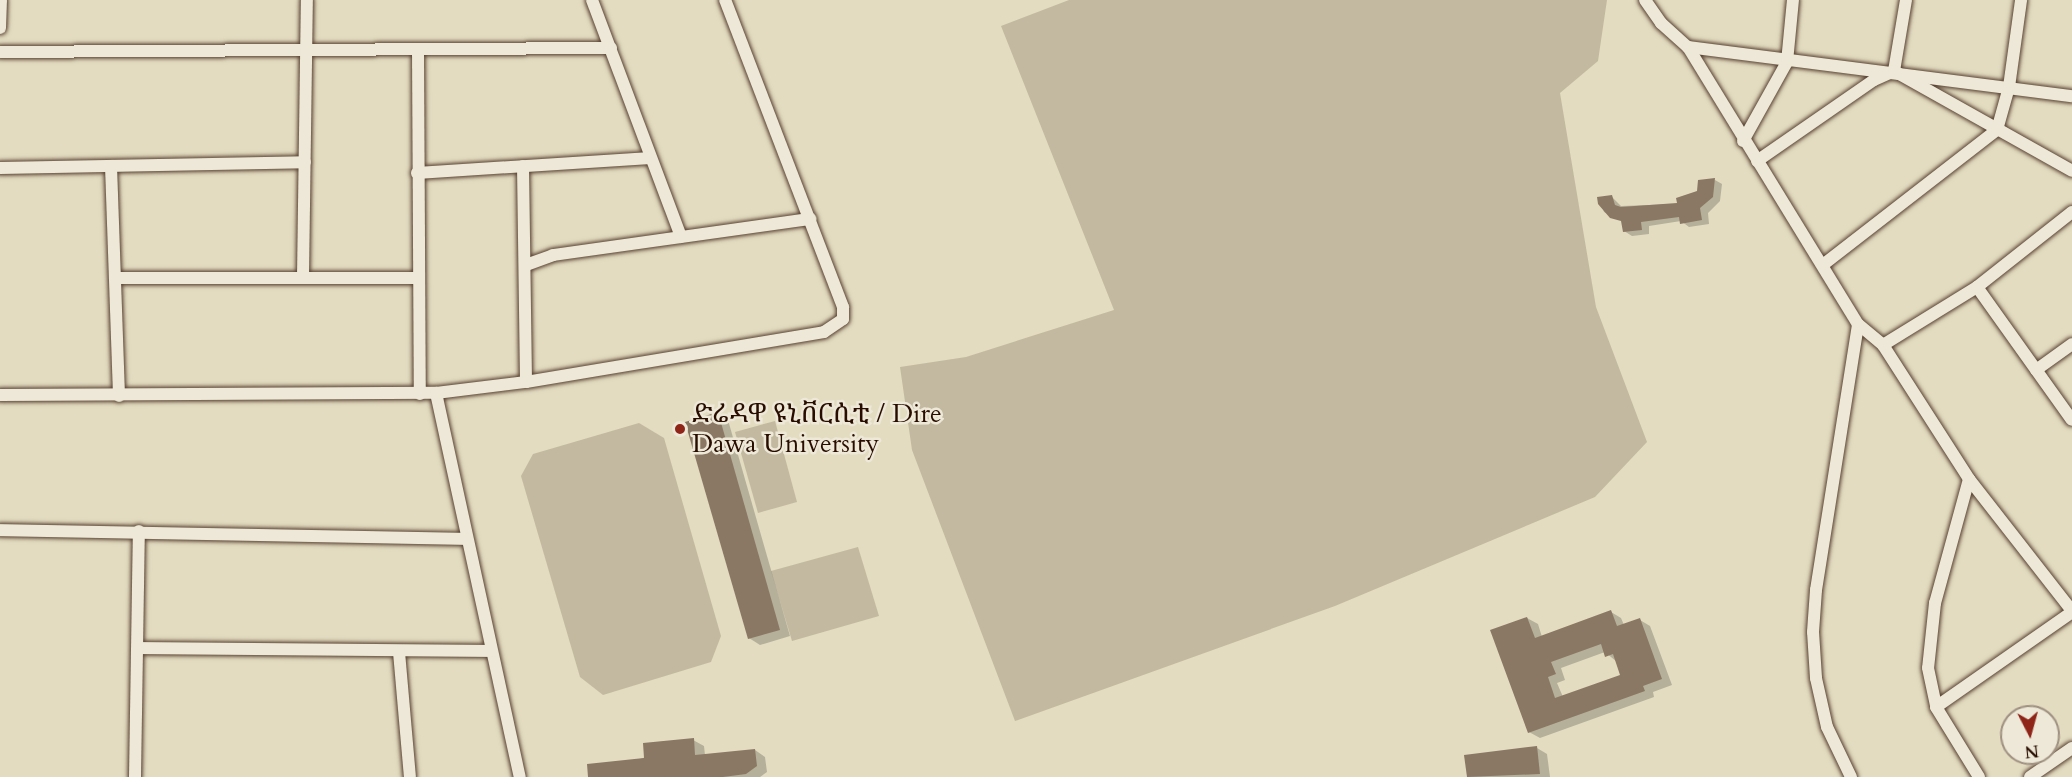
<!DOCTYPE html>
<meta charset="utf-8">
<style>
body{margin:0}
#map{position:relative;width:2072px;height:777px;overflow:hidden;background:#e3dcc1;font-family:Cardo,"Noto Serif Ethiopic",serif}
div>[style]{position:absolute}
.green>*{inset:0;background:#c3b9a0}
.shadow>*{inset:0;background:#0003}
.building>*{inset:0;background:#8a7864}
.roads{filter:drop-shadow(0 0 2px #584030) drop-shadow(0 0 2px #584030)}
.street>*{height:12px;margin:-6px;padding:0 6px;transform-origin:6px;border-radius:6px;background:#ede8d7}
.dots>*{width:16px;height:16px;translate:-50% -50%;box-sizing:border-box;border:3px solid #ede8d7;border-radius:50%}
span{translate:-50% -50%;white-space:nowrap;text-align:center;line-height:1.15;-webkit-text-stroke:5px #ede8d7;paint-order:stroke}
.poi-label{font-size:26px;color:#290c00}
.left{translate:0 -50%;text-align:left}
.north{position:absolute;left:2000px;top:705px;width:60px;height:60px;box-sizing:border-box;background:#ede8d7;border:2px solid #9f9081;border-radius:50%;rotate:174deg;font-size:16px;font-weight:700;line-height:24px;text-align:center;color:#290c00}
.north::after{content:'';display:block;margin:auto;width:21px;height:27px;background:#8f2418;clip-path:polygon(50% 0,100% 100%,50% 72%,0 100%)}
</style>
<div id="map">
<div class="green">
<i style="clip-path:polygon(1069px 0,1607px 0,1598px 61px,1560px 93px,1596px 307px,1647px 442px,1595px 497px,1335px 606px,1015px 721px,912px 450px,900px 367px,966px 357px,1114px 310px,1001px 26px)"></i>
<i style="clip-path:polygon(775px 421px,797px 502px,758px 513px,735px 432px)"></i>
<i style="clip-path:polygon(639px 423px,664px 438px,721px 636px,711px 662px,603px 695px,580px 677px,521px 476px,533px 454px)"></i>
<i style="clip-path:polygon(858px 547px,879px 616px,792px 641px,771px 571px)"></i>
</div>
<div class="shadow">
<i style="clip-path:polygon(1715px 180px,1722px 184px,1720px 201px,1708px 213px,1709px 224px,1689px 227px,1681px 221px,1649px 226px,1649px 234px,1632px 236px,1624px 231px,1623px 221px,1604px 212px,1599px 198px,1612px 197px,1621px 206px,1678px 204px)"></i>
<i style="clip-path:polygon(717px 414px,728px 420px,790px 636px,760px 645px,749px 638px)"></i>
<i style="clip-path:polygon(evenodd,1611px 612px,1621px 618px,1624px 625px,1640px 620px,1650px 626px,1672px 685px,1653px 692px,1654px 697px,1540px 738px,1529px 732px,1527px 618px,1538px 624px,1542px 637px,1611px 612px,1605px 652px,1617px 662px,1622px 675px,1563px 697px,1557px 683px,1565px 680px,1561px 668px,1605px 652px)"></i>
<i style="clip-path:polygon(693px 740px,704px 746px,705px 755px,755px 750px,765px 757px,767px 772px,760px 777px,590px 777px)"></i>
<i style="clip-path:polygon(1537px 748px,1547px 754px,1550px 777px,1468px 777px,1466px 757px)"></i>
</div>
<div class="building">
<i style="clip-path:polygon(1715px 178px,1713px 197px,1700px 208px,1702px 220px,1680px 224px,1679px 217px,1641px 222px,1642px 230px,1623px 232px,1621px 221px,1610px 218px,1598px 204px,1597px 197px,1612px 195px,1615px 205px,1621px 207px,1677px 203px,1676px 198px,1697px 191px,1698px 180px)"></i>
<i style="clip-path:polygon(718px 412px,780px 630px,748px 639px,685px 422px)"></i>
<i style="clip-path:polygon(evenodd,1611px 610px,1617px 626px,1640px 618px,1662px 679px,1643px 686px,1645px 691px,1528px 733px,1490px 630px,1527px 617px,1535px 638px,1611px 610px,1601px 644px,1605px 657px,1613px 654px,1620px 675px,1555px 698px,1548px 677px,1556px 674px,1551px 662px,1601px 644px)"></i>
<i style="clip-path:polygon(694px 738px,695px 755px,755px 749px,757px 766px,746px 774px,723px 777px,588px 777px,587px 764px,644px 758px,643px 743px)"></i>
<i style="clip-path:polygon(1537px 746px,1540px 774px,1467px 777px,1464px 755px)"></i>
</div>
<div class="roads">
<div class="street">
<i style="left:592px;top:0;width:253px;rotate:69.4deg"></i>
<i style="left:1645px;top:0;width:28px;rotate:55deg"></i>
<i style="left:1661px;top:23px;width:36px;rotate:42deg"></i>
<i style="left:1688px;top:47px;width:325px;rotate:58.5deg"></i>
<i style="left:1858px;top:324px;width:33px;rotate:40deg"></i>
<i style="left:1883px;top:345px;width:159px;rotate:57.3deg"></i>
<i style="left:1969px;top:479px;width:167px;rotate:52deg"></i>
<i style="left:0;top:28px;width:28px;rotate:-88deg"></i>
<i style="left:1688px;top:47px;width:387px;rotate:7.3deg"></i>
<i style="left:418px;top:50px;width:344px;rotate:89.7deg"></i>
<i style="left:0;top:52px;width:611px;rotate:-0.38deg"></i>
<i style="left:1894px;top:71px;width:72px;rotate:-80.4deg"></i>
<i style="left:1743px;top:141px;width:90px;rotate:-60.9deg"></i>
<i style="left:1787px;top:62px;width:62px;rotate:-84.5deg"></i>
<i style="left:1757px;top:161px;width:142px;rotate:-34.7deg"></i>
<i style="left:1874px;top:80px;width:22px;rotate:-24deg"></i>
<i style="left:1894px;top:71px;width:204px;rotate:29.3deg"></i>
<i style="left:111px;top:166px;width:230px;rotate:88deg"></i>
<i style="left:523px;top:166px;width:216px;rotate:89.2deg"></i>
<i style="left:0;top:168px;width:305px;rotate:-1.1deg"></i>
<i style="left:417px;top:173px;width:234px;rotate:-3.7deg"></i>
<i style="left:1824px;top:264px;width:219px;rotate:-37.8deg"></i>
<i style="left:1997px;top:130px;width:45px;rotate:-74.4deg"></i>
<i style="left:2009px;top:87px;width:88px;rotate:-82.1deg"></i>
<i style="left:526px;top:265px;width:29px;rotate:-20deg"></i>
<i style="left:553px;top:255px;width:260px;rotate:-8deg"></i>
<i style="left:303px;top:277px;width:277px;rotate:-89.2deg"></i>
<i style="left:116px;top:278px;width:300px"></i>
<i style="left:1977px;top:287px;width:163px;rotate:54.5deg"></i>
<i style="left:1883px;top:345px;width:110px;rotate:-31.7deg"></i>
<i style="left:1977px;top:287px;width:121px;rotate:-38.3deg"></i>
<i style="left:2036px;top:370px;width:44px;rotate:-35.8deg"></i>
<i style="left:436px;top:393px;width:393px;rotate:77.7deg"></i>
<i style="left:0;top:395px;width:436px;rotate:-0.3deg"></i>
<i style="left:436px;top:393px;width:91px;rotate:-7deg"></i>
<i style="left:526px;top:382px;width:302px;rotate:-9.5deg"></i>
<i style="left:824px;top:332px;width:23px;rotate:-34deg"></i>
<i style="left:843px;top:319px;width:12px;rotate:-90deg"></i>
<i style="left:843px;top:307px;width:329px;rotate:-111deg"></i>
<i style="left:1969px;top:479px;width:129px;rotate:105.3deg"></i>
<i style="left:1935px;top:603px;width:65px;rotate:96.1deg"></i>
<i style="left:1928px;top:668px;width:40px;rotate:78deg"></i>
<i style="left:1936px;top:707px;width:82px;rotate:58.4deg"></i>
<i style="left:0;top:530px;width:465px;rotate:1.1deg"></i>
<i style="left:139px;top:648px;width:352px;rotate:0.5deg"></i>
<i style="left:399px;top:652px;width:125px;rotate:85deg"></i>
<i style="left:1936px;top:707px;width:166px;rotate:-34.9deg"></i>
<i style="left:135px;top:777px;width:246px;rotate:-89.1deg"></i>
<i style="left:1851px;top:777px;width:55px;rotate:-115.6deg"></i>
<i style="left:1827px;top:727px;width:50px;rotate:-102.7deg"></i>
<i style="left:1816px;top:678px;width:46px;rotate:-93.7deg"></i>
<i style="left:1813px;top:632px;width:42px;rotate:-85.9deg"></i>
<i style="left:1816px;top:590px;width:269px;rotate:-81deg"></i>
<i style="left:2030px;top:777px;width:51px;rotate:-34.6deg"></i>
</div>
</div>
<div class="dots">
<i style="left:680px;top:429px;background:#8f2418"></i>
</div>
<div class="poi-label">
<span class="left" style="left:692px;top:429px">ድሬዳዋ ዩኒቨርሲቲ / Dire<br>Dawa University</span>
</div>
<div class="north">N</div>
</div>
